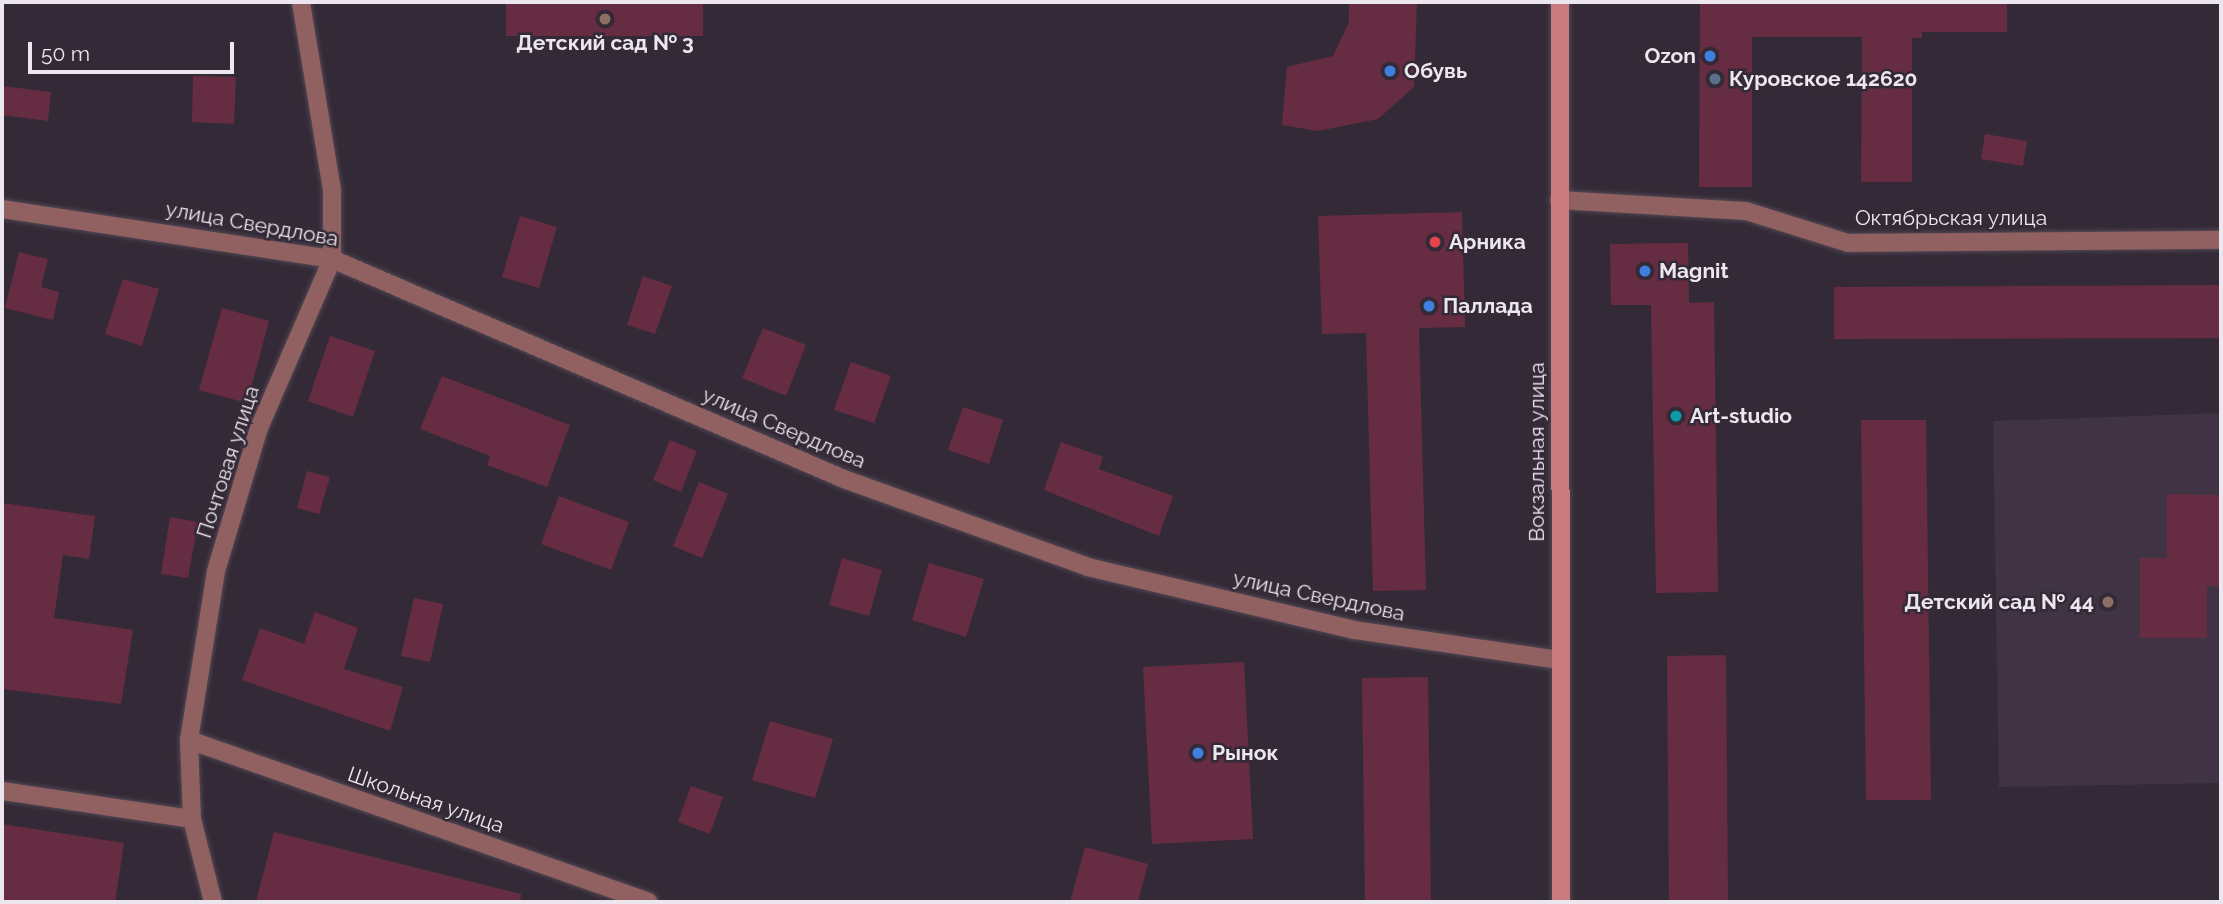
<!DOCTYPE html>
<meta charset="utf-8">
<style>
body{margin:0}
#map{position:relative;width:2223px;height:904px;overflow:hidden;background:#342a37;font-family:Raleway,sans-serif}
div>[style]{position:absolute}
.built>*{inset:0;background:#403344}
.building>*{inset:0;background:#662d42}
.roads{filter:drop-shadow(0 0 2px #514854) drop-shadow(0 0 2px #514854)}
.street>*{height:18px;margin:-9px;padding:0 9px;transform-origin:9px;border-radius:9px;background:#916060}
.secondary>*{height:18px;margin:-9px;padding:0 9px;transform-origin:9px;border-radius:9px;background:#c97a7c}
.dots>*{width:19px;height:19px;translate:-50% -50%;box-sizing:border-box;border:4px solid #342a37;border-radius:50%}
span{translate:-50% -50%;white-space:nowrap;text-align:center;line-height:1.15;-webkit-text-stroke:5px #342a37;paint-order:stroke}
.poi-label{font-size:21px;color:#ece6ee;font-weight:700}
.right{translate:-100% -50%;text-align:right}
.left{translate:0 -50%;text-align:left}
.street-label{font-size:21px;color:#ece6ee}
.frame{position:absolute;inset:0;border:4px solid #ece6ee;pointer-events:none}
.scale{position:absolute;left:28px;top:42px;width:206px;height:32px;box-sizing:border-box;border:4px solid #ece6ee;border-top:0;padding-left:9px;font-size:21px;line-height:24px;white-space:nowrap;color:#ece6ee;-webkit-text-stroke:5px #342a37;paint-order:stroke}
</style>
<div id="map">
<div class="built">
<i style="clip-path:polygon(2221px 413px,2221px 783px,1999px 787px,1993px 421px)"></i>
</div>
<div class="building">
<i style="clip-path:polygon(506px 2px,703px 2px,703px 36px,506px 36px)"></i>
<i style="clip-path:polygon(1349px 2px,1417px 2px,1414px 87px,1378px 119px,1318px 131px,1282px 125px,1287px 67px,1333px 56px,1349px 22px)"></i>
<i style="clip-path:polygon(1700px 2px,2007px 2px,2007px 32px,1922px 32px,1922px 38px,1912px 38px,1912px 182px,1861px 182px,1862px 37px,1752px 37px,1752px 187px,1699px 187px)"></i>
<i style="clip-path:polygon(193px 76px,236px 77px,234px 124px,192px 122px)"></i>
<i style="clip-path:polygon(2px 86px,51px 92px,48px 121px,2px 115px)"></i>
<i style="clip-path:polygon(1985px 134px,2027px 141px,2023px 166px,1981px 159px)"></i>
<i style="clip-path:polygon(1462px 212px,1465px 327px,1419px 328px,1426px 590px,1373px 591px,1366px 333px,1322px 334px,1318px 216px)"></i>
<i style="clip-path:polygon(520px 216px,557px 227px,539px 288px,502px 277px)"></i>
<i style="clip-path:polygon(1688px 243px,1689px 303px,1714px 302px,1718px 592px,1656px 593px,1651px 305px,1611px 305px,1610px 244px)"></i>
<i style="clip-path:polygon(19px 252px,48px 259px,41px 287px,59px 292px,53px 320px,5px 308px)"></i>
<i style="clip-path:polygon(643px 276px,672px 286px,655px 334px,627px 325px)"></i>
<i style="clip-path:polygon(123px 279px,159px 289px,142px 346px,105px 334px)"></i>
<i style="clip-path:polygon(2221px 285px,2221px 338px,1834px 339px,1834px 287px)"></i>
<i style="clip-path:polygon(222px 308px,269px 321px,247px 403px,199px 390px)"></i>
<i style="clip-path:polygon(763px 328px,806px 345px,786px 396px,742px 378px)"></i>
<i style="clip-path:polygon(330px 336px,375px 351px,353px 417px,308px 401px)"></i>
<i style="clip-path:polygon(851px 362px,891px 376px,874px 423px,834px 410px)"></i>
<i style="clip-path:polygon(442px 376px,570px 425px,547px 487px,487px 465px,490px 456px,420px 429px)"></i>
<i style="clip-path:polygon(963px 407px,1003px 420px,989px 464px,948px 450px)"></i>
<i style="clip-path:polygon(1861px 420px,1926px 420px,1931px 800px,1866px 800px)"></i>
<i style="clip-path:polygon(670px 440px,697px 451px,681px 492px,653px 480px)"></i>
<i style="clip-path:polygon(1061px 442px,1103px 457px,1099px 469px,1173px 496px,1159px 536px,1044px 490px)"></i>
<i style="clip-path:polygon(307px 471px,330px 477px,319px 514px,297px 508px)"></i>
<i style="clip-path:polygon(699px 482px,728px 494px,702px 558px,673px 546px)"></i>
<i style="clip-path:polygon(2167px 494px,2221px 495px,2221px 586px,2207px 586px,2207px 638px,2140px 638px,2140px 558px,2167px 558px)"></i>
<i style="clip-path:polygon(559px 496px,629px 522px,611px 570px,541px 544px)"></i>
<i style="clip-path:polygon(2px 503px,95px 516px,89px 559px,63px 555px,54px 618px,133px 630px,121px 704px,2px 689px)"></i>
<i style="clip-path:polygon(170px 517px,198px 522px,188px 578px,161px 574px)"></i>
<i style="clip-path:polygon(842px 558px,882px 570px,869px 616px,829px 605px)"></i>
<i style="clip-path:polygon(929px 563px,984px 579px,966px 637px,912px 620px)"></i>
<i style="clip-path:polygon(414px 598px,443px 604px,430px 662px,401px 656px)"></i>
<i style="clip-path:polygon(315px 612px,358px 628px,344px 669px,403px 687px,390px 731px,242px 680px,260px 628px,304px 644px)"></i>
<i style="clip-path:polygon(1726px 655px,1728px 902px,1669px 902px,1667px 656px)"></i>
<i style="clip-path:polygon(1244px 662px,1253px 839px,1152px 844px,1143px 667px)"></i>
<i style="clip-path:polygon(1428px 677px,1431px 902px,1365px 902px,1362px 678px)"></i>
<i style="clip-path:polygon(770px 721px,833px 739px,815px 798px,752px 780px)"></i>
<i style="clip-path:polygon(691px 786px,723px 797px,710px 834px,678px 822px)"></i>
<i style="clip-path:polygon(2px 824px,124px 843px,115px 902px,2px 902px)"></i>
<i style="clip-path:polygon(274px 832px,521px 894px,520px 902px,256px 902px)"></i>
<i style="clip-path:polygon(1085px 847px,1148px 864px,1138px 902px,1070px 902px)"></i>
</div>
<div class="roads">
<div class="street">
<i style="left:1559px;top:200px;width:187px;rotate:3.4deg"></i>
<i style="left:1746px;top:211px;width:107px;rotate:17.4deg"></i>
<i style="left:1848px;top:243px;width:373px;rotate:-0.5deg"></i>
<i style="left:2px;top:209px;width:334px;rotate:8.6deg"></i>
<i style="left:332px;top:259px;width:557px;rotate:23.25deg"></i>
<i style="left:844px;top:479px;width:259px;rotate:19.8deg"></i>
<i style="left:1088px;top:567px;width:273px;rotate:13.3deg"></i>
<i style="left:1354px;top:630px;width:208px;rotate:8.3deg"></i>
<i style="left:189px;top:740px;width:487px;rotate:19.4deg"></i>
<i style="left:2px;top:791px;width:192px;rotate:8.4deg"></i>
<i style="left:213px;top:902px;width:86px;rotate:-104.2deg"></i>
<i style="left:192px;top:819px;width:79px;rotate:-92.2deg"></i>
<i style="left:189px;top:740px;width:171px;rotate:-80.9deg"></i>
<i style="left:216px;top:571px;width:149px;rotate:-73.3deg"></i>
<i style="left:259px;top:428px;width:184px;rotate:-66.6deg"></i>
<i style="left:332px;top:259px;width:69px;rotate:-90deg"></i>
<i style="left:332px;top:190px;width:191px;rotate:-99.4deg"></i>
</div>
<div class="secondary">
<i style="left:1560px;top:2px;width:900px;rotate:89.94deg"></i>
</div>
</div>
<div class="dots">
<i style="left:605px;top:19px;background:#8d6e63"></i>
<i style="left:1710px;top:56px;background:#3f7fe0"></i>
<i style="left:1390px;top:71px;background:#3f7fe0"></i>
<i style="left:1715px;top:79px;background:#5c6f8a"></i>
<i style="left:1435px;top:242px;background:#e0444e"></i>
<i style="left:1645px;top:271px;background:#3f7fe0"></i>
<i style="left:1429px;top:306px;background:#3f7fe0"></i>
<i style="left:1676px;top:416px;background:#0f9aa8"></i>
<i style="left:2108px;top:602px;background:#8d6e63"></i>
<i style="left:1198px;top:753px;background:#3f7fe0"></i>
</div>
<div class="poi-label">
<span style="left:605px;top:43px">Детский сад № 3</span>
<span class="right" style="left:1696px;top:56px">Ozon</span>
<span class="left" style="left:1404px;top:71px">Обувь</span>
<span class="left" style="left:1729px;top:79px">Куровское 142620</span>
<span class="left" style="left:1449px;top:242px">Арника</span>
<span class="left" style="left:1659px;top:271px">Magnit</span>
<span class="left" style="left:1443px;top:306px">Паллада</span>
<span class="left" style="left:1690px;top:416px">Art-studio</span>
<span class="right" style="left:2094px;top:602px">Детский сад № 44</span>
<span class="left" style="left:1212px;top:753px">Рынок</span>
</div>
<div class="street-label">
<span style="left:1951px;top:218px">Октябрьская улица</span>
<span style="left:252px;top:224px;rotate:10deg">улица Свердлова</span>
<span style="left:784px;top:428px;rotate:23deg">улица Свердлова</span>
<span style="left:1537px;top:452px;rotate:-90deg">Вокзальная улица</span>
<span style="left:228px;top:462px;rotate:-72deg">Почтовая улица</span>
<span style="left:1319px;top:596px;rotate:12deg">улица Свердлова</span>
<span style="left:426px;top:800px;rotate:19deg">Школьная улица</span>
</div>
<div class="frame"></div>
<div class="scale">50 m</div>
</div>
